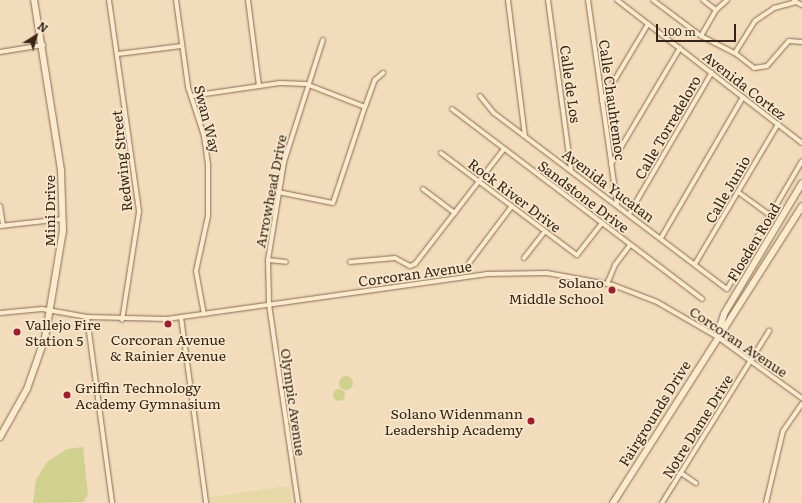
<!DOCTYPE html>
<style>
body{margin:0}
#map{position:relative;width:802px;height:503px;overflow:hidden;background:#f2dcbb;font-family:Literata,serif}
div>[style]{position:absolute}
.farmland>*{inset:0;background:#e8d7a7}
.green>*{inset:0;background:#d0d18e}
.round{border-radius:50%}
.roads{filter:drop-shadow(0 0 1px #8a6b53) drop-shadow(0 0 1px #8a6b53)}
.street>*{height:4px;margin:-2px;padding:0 2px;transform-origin:2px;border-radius:2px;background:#fceace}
.secondary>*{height:6px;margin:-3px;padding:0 3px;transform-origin:3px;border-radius:3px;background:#fceace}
.dots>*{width:11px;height:11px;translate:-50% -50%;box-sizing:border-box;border:2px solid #f9e7cb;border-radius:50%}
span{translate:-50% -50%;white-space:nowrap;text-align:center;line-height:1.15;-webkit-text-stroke:3.5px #f9e7cb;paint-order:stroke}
.street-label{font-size:14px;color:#38251a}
.poi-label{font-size:14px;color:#38251a}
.right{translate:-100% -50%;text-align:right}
.left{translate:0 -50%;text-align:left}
.north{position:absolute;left:16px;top:16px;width:40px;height:40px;-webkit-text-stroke:3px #f9e7cb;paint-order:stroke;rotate:37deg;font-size:11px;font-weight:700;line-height:16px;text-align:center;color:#38251a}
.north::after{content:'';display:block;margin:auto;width:14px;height:18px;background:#38251a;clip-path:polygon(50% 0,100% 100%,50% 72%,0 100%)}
.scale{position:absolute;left:656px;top:24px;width:80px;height:18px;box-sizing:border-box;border:2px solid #38251a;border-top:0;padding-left:5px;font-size:12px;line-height:14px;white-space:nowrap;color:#38251a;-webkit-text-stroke:3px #f9e7cb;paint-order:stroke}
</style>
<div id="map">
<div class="farmland">
<i style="clip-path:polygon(289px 486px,292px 503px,211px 503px,210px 497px)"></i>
</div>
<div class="green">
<i class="round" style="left:339px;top:376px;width:14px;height:14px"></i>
<i class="round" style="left:333px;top:389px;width:12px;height:12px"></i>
<i style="clip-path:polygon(83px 447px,88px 495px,83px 502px,33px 503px,36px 480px,47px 462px,67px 449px)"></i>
</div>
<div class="roads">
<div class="street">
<i style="left:109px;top:0;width:214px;rotate:81.9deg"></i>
<i style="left:139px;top:212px;width:109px;rotate:98.9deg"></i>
<i style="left:176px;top:0;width:88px;rotate:82.1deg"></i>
<i style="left:188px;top:87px;width:52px;rotate:71.9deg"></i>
<i style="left:204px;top:136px;width:28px;rotate:82deg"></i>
<i style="left:208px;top:164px;width:52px;rotate:90deg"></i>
<i style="left:208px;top:216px;width:56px;rotate:102.3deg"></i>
<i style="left:196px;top:271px;width:44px;rotate:79.5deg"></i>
<i style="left:248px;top:0;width:87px;rotate:82.7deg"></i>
<i style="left:508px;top:0;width:137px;rotate:82.9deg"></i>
<i style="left:548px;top:0;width:172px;rotate:82.3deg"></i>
<i style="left:588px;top:0;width:206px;rotate:81.9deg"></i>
<i style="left:617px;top:0;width:234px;rotate:37.7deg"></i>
<i style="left:653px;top:0;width:60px;rotate:36.9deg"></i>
<i style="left:701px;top:36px;width:38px;rotate:27deg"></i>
<i style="left:735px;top:53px;width:24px;rotate:38deg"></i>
<i style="left:754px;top:68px;width:13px;rotate:-9deg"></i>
<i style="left:767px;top:66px;width:33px;rotate:-49deg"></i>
<i style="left:789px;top:41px;width:13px;rotate:4deg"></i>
<i style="left:703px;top:0;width:16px;rotate:38deg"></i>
<i style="left:794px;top:1px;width:9px;rotate:27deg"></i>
<i style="left:701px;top:36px;width:30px;rotate:-60deg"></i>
<i style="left:716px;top:10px;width:15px;rotate:-42deg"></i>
<i style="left:0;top:52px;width:44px;rotate:-9.2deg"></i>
<i style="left:735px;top:53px;width:38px;rotate:-58deg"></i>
<i style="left:755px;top:21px;width:23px;rotate:-34deg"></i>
<i style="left:774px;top:8px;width:23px;rotate:-15deg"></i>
<i style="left:118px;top:54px;width:64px;rotate:-7.2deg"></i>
<i style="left:191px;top:96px;width:90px;rotate:-8.3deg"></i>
<i style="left:280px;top:83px;width:26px;rotate:2deg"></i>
<i style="left:306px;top:84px;width:63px;rotate:21.3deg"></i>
<i style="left:480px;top:96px;width:22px;rotate:51deg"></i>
<i style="left:494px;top:113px;width:292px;rotate:37.1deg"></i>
<i style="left:727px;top:289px;width:148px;rotate:-59.6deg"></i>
<i style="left:602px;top:101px;width:90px;rotate:-59.1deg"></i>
<i style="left:452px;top:109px;width:314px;rotate:37.2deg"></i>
<i style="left:441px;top:153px;width:170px;rotate:36.9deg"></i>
<i style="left:577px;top:255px;width:41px;rotate:-52deg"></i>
<i style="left:611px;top:164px;width:135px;rotate:-59.3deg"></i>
<i style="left:423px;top:189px;width:40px;rotate:37deg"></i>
<i style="left:278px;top:192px;width:56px;rotate:11.3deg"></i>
<i style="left:333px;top:203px;width:101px;rotate:-71.6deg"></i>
<i style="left:365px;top:107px;width:29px;rotate:-70deg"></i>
<i style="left:375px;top:80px;width:11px;rotate:-41deg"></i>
<i style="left:738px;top:192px;width:41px;rotate:36deg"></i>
<i style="left:0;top:206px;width:20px;rotate:81deg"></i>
<i style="left:629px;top:214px;width:164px;rotate:-59.7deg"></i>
<i style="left:0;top:226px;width:63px;rotate:-6.3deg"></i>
<i style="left:661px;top:238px;width:163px;rotate:-59.8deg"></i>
<i style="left:524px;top:258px;width:34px;rotate:-52deg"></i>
<i style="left:268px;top:260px;width:18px;rotate:6deg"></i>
<i style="left:350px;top:262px;width:45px;rotate:-5.1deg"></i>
<i style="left:395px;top:258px;width:17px;rotate:28deg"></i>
<i style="left:410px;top:266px;width:5px;rotate:-22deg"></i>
<i style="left:415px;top:264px;width:145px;rotate:-52.3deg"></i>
<i style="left:469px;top:263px;width:71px;rotate:-53deg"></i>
<i style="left:695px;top:264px;width:163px;rotate:-59.3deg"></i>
<i style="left:607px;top:284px;width:21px;rotate:-67deg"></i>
<i style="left:615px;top:265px;width:25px;rotate:-53deg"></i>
<i style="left:0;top:313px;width:42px;rotate:-5.4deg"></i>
<i style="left:42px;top:309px;width:46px;rotate:10.1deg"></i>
<i style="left:87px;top:317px;width:80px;rotate:1.4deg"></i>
<i style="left:167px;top:319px;width:322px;rotate:-8deg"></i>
<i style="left:486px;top:274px;width:61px;rotate:-0.9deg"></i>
<i style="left:547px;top:273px;width:67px;rotate:10.3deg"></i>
<i style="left:613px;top:285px;width:47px;rotate:21.1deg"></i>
<i style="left:657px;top:302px;width:68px;rotate:30deg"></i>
<i style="left:716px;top:336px;width:106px;rotate:35.8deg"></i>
<i style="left:87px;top:317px;width:188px;rotate:82.3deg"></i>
<i style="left:181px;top:317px;width:188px;rotate:82.3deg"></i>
<i style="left:681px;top:473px;width:18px;rotate:34deg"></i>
<i style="left:298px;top:503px;width:202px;rotate:-98.3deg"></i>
<i style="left:269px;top:303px;width:43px;rotate:-91.3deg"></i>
<i style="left:268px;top:260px;width:99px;rotate:-80.7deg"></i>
<i style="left:284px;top:162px;width:128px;rotate:-72.3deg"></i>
<i style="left:662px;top:503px;width:203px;rotate:-58.1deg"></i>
<i style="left:766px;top:503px;width:74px;rotate:-76.7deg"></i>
<i style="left:783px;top:431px;width:33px;rotate:-55deg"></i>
</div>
<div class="secondary">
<i style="left:718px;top:333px;width:20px;rotate:-72deg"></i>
<i style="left:724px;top:314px;width:152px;rotate:-59.2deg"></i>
<i style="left:0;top:437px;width:55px;rotate:-60.6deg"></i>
<i style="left:27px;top:389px;width:54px;rotate:-70.6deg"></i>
<i style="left:45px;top:338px;width:109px;rotate:-80.5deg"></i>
<i style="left:63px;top:231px;width:61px;rotate:-91.9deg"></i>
<i style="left:61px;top:170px;width:172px;rotate:-99deg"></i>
<i style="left:613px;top:503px;width:352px;rotate:-57.5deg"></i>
</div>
</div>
<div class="dots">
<i style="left:612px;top:290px;background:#9f1d2c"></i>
<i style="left:168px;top:324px;background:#9f1d2c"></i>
<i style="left:17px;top:332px;background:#9f1d2c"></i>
<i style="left:67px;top:395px;background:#9f1d2c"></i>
<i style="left:531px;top:421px;background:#9f1d2c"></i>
</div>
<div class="street-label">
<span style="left:571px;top:84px;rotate:82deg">Calle de Los</span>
<span style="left:745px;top:85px;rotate:38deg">Avenida Cortez</span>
<span style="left:613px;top:100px;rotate:82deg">Calle Chauhtemoc</span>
<span style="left:208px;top:119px;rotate:76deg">Swan Way</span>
<span style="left:667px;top:127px;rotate:-60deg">Calle Torredeloro</span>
<span style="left:121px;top:161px;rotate:-96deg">Redwing Street</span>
<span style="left:609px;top:185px;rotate:37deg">Avenida Yucatan</span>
<span style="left:727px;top:189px;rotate:-60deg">Calle Junio</span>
<span style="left:270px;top:191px;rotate:-79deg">Arrowhead Drive</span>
<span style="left:515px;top:195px;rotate:37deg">Rock River Drive</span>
<span style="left:584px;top:196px;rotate:37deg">Sandstone Drive</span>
<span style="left:49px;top:211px;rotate:-90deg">Mini Drive</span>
<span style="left:753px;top:242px;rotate:-59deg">Flosden Road</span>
<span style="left:415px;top:273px;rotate:-8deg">Corcoran Avenue</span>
<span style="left:739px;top:341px;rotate:34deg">Corcoran Avenue</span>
<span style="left:294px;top:402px;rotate:82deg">Olympic Avenue</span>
<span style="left:654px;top:413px;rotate:-58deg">Fairgrounds Drive</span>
<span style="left:697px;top:426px;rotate:-58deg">Notre Dame Drive</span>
</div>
<div class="poi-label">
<span class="right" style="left:604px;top:290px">Solano<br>Middle School</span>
<span class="left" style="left:25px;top:332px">Vallejo Fire<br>Station 5</span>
<span style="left:168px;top:347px">Corcoran Avenue<br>&amp; Rainier Avenue</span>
<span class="left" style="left:75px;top:395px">Griffin Technology<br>Academy Gymnasium</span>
<span class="right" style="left:523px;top:421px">Solano Widenmann<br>Leadership Academy</span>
</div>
<div class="north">N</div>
<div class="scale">100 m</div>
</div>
